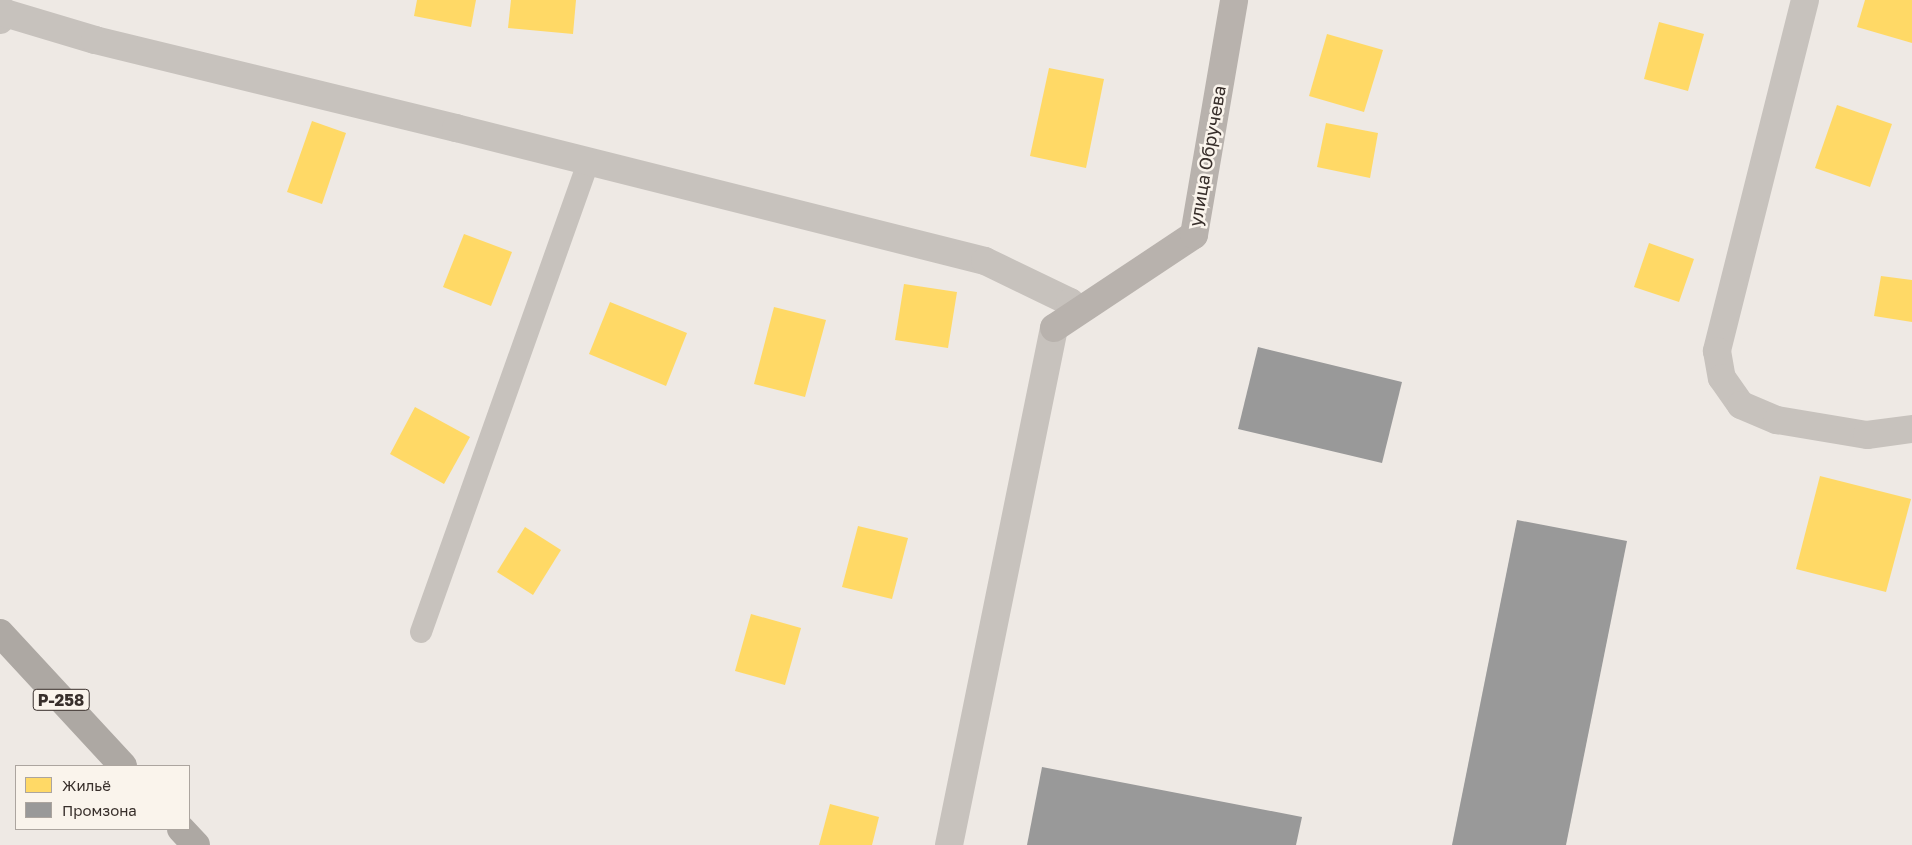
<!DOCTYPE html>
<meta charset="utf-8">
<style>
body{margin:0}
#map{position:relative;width:1912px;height:845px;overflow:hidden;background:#eee9e4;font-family:"Golos Text",sans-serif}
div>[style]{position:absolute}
.homes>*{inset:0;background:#ffd966}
.industry>*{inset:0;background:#999}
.lane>*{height:22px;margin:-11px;padding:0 11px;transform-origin:11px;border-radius:11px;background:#c7c2bd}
.street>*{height:28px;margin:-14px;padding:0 14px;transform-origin:14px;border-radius:14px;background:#c7c2bd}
.secondary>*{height:28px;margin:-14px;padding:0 14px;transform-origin:14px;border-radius:14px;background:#b8b2ad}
.highway>*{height:28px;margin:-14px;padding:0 14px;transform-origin:14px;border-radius:14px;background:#ada8a3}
span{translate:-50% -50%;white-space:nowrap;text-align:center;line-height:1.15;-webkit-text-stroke:5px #faf4ec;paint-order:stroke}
.shield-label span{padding:1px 4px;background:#faf4ec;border:1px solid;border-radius:4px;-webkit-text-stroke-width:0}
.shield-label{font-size:16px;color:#382f2b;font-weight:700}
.street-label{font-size:18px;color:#382f2b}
.legend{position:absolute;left:15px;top:765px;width:175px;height:65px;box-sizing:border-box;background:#faf4ec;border:1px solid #aca59f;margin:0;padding:6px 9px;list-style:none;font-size:15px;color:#382f2b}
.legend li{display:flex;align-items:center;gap:10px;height:25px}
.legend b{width:25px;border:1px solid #aca59f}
</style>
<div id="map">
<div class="homes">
<i style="clip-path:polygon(417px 0,476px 0,471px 27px,414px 16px)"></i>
<i style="clip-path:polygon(511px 0,576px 0,573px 34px,508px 28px)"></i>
<i style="clip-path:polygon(1865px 0,1912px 0,1912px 43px,1857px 27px)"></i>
<i style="clip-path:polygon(1659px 22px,1704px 34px,1688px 91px,1644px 79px)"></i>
<i style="clip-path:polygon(1327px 34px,1383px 50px,1364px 112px,1309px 96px)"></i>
<i style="clip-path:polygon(1049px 68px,1104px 79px,1086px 168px,1030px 156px)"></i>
<i style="clip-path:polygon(1837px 105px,1892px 124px,1870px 187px,1815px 168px)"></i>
<i style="clip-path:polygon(312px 121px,346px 133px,322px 204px,287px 192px)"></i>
<i style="clip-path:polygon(1326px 123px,1378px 133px,1370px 178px,1317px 167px)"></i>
<i style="clip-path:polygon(464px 234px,512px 252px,491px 306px,443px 287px)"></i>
<i style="clip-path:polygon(1649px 243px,1694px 259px,1679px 302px,1634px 287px)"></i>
<i style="clip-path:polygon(1881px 276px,1912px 280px,1912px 322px,1874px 316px)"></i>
<i style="clip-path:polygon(904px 284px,957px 292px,948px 348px,895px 340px)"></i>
<i style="clip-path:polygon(610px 302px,687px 333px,666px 386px,589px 354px)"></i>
<i style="clip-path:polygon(774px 307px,826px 320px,805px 397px,754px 384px)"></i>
<i style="clip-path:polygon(415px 407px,470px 437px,444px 484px,390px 454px)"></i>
<i style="clip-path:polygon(1820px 476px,1911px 499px,1886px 592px,1796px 569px)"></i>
<i style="clip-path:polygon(858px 526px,908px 538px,892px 599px,842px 587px)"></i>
<i style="clip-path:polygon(525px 527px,561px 550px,533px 595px,497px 572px)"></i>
<i style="clip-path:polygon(751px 614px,801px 628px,785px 685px,735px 671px)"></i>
<i style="clip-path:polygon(830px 804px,879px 817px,872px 845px,819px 845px)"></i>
</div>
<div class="industry">
<i style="clip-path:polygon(1258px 347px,1402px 382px,1382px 463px,1238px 429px)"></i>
<i style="clip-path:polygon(1517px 520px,1627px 541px,1566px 845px,1452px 845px)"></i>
<i style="clip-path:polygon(1042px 767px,1302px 817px,1296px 845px,1027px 845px)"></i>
</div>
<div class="lane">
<i style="left:421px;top:632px;width:499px;rotate:-70.4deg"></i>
</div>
<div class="street">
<i style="left:1805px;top:0;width:362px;rotate:104.1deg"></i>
<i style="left:1717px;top:351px;width:27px;rotate:80deg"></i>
<i style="left:1722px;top:378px;width:33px;rotate:55deg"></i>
<i style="left:1741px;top:405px;width:39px;rotate:23deg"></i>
<i style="left:1777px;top:420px;width:91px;rotate:9.5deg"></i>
<i style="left:1867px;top:435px;width:45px;rotate:-7.6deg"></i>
<i style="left:0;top:20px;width:9px;rotate:-54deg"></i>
<i style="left:5px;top:13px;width:94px;rotate:16.7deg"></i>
<i style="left:95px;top:40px;width:372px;rotate:13.7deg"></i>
<i style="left:456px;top:128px;width:545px;rotate:14.11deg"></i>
<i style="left:985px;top:261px;width:94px;rotate:25.8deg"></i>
<i style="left:1070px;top:302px;width:12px;rotate:42deg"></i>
<i style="left:949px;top:845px;width:528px;rotate:-78.52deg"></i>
</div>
<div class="secondary">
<i style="left:1054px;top:328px;width:168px;rotate:-33.6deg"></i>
<i style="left:1194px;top:235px;width:238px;rotate:-80.3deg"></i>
</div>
<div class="highway">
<i style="left:0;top:633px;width:181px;rotate:47.2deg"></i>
<i style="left:181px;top:829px;width:22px;rotate:47deg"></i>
</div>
<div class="shield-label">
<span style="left:61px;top:700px">Р-258</span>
</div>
<div class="street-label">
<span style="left:1207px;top:156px;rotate:-80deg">улица Обручева</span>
</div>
<ul class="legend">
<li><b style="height:14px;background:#ffd966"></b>Жильё</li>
<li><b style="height:14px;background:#999"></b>Промзона</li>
</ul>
</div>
